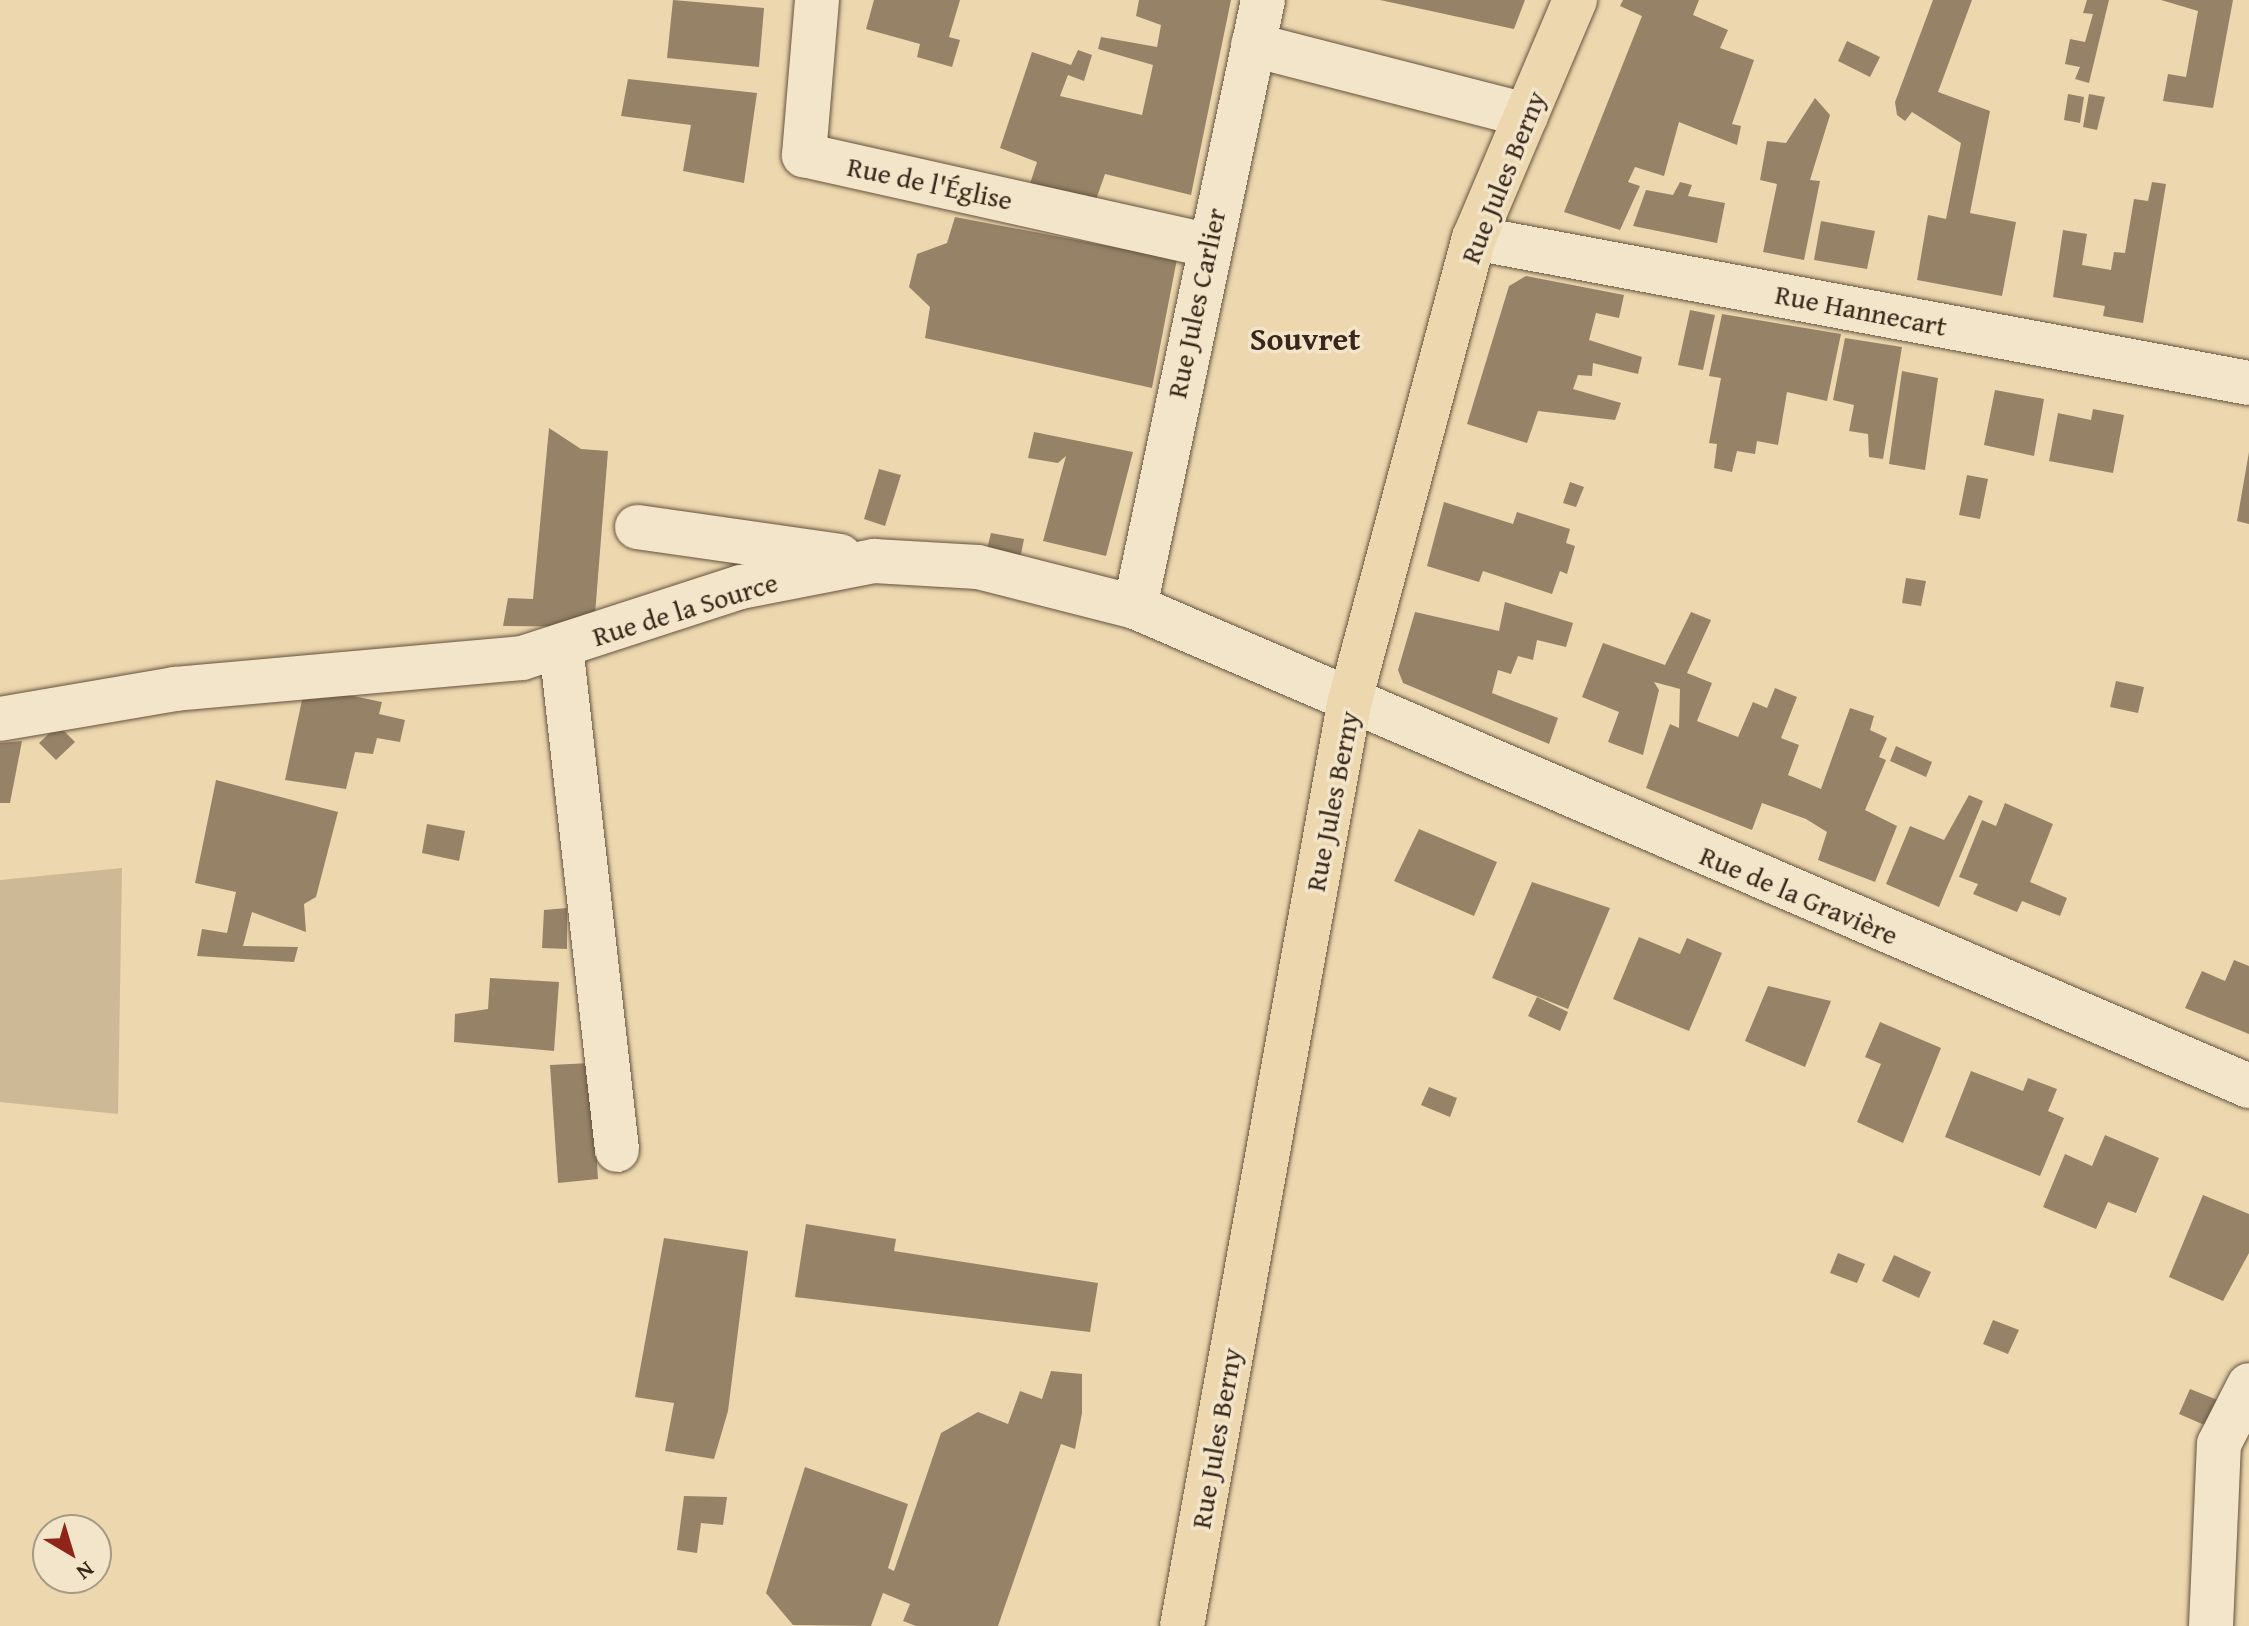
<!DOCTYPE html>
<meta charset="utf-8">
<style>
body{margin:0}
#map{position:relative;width:2249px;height:1626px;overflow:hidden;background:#ecd7ae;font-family:"Gentium Book Plus",serif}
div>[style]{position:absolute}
.green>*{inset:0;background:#cdb995}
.building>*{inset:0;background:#968367}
.roads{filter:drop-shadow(0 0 2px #65533f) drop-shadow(0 0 2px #65533f)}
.minor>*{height:44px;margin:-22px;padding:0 22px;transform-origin:22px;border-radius:22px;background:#f3e5ca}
.major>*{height:44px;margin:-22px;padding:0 22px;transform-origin:22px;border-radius:22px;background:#ecd7ae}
span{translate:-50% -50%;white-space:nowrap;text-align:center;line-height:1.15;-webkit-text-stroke:7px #f3e5ca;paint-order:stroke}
.street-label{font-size:28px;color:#38271a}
.quarter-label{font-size:32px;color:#38271a;font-weight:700}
.north{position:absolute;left:32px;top:1514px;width:80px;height:80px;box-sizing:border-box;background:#f3e5ca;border:2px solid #a89984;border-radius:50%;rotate:142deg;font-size:22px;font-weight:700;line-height:32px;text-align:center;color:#38271a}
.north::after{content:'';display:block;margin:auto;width:28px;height:36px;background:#8f2418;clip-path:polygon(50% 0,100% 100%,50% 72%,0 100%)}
</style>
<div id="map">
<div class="green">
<i style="clip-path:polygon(122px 868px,118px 1114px,0 1102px,0 880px)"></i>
</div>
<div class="building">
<i style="clip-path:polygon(673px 0,764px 8px,759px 67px,667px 58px)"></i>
<i style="clip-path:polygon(874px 0,960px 0,949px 37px,960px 40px,952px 67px,917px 57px,920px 44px,866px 29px)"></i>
<i style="clip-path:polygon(1139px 0,1231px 0,1191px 195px,1105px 174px,1092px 211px,1028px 190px,1037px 162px,1000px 148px,1032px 52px,1071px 65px,1078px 50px,1092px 55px,1084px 81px,1068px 75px,1060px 96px,1142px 115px,1153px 65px,1098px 49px,1101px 37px,1157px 47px,1161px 25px,1136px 16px)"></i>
<i style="clip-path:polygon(1380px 0,1525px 0,1514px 29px)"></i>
<i style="clip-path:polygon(1623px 0,1699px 0,1693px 15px,1728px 30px,1720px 48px,1754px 60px,1732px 124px,1741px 126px,1737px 145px,1679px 122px,1664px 176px,1635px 167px,1628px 182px,1640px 186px,1620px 230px,1564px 212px,1642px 16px,1620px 6px)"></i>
<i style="clip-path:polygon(1933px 0,1972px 0,1938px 92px,1990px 111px,1970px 213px,2016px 222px,2002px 296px,1917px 280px,1928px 215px,1946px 219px,1961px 143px,1912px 112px,1905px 121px,1897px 115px,1895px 102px)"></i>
<i style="clip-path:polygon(2087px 0,2109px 0,2089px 83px,2075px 79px,2080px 67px,2065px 64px,2070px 39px,2085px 42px,2093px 14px,2083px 13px)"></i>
<i style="clip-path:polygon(2161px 0,2233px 0,2213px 108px,2163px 101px,2168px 74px,2186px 77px,2198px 11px)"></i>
<i style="clip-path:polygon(1847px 41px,1880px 57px,1870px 77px,1838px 61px)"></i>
<i style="clip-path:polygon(628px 79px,757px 93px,744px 183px,683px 171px,691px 125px,621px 116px)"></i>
<i style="clip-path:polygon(2068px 94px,2084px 97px,2080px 123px,2064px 120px)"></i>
<i style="clip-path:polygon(2089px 94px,2105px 97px,2097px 130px,2083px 127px)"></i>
<i style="clip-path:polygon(1815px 98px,1830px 115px,1810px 180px,1820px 181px,1804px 260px,1763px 252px,1777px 184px,1760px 180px,1767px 141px,1786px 143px)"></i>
<i style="clip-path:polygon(1680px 182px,1692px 185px,1688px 196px,1725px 203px,1717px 243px,1633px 226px,1646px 190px,1673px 195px)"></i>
<i style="clip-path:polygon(2152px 182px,2166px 184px,2143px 323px,2103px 316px,2105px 306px,2053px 297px,2063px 230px,2087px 234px,2082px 265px,2111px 270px,2114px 252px,2125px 253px,2134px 199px,2148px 201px)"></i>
<i style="clip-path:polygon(955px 217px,1177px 259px,1152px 388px,925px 338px,930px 307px,909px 287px,917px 254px,947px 243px)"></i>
<i style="clip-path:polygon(1821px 221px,1875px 231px,1867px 269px,1814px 260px)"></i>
<i style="clip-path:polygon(1526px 276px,1624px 295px,1619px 318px,1596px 313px,1589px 340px,1642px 357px,1638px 374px,1593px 363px,1592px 376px,1578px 375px,1573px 389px,1621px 403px,1615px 420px,1538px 411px,1527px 443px,1467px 424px,1509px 286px)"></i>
<i style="clip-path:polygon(1690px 310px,1715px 315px,1703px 370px,1678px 365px)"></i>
<i style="clip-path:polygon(1722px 314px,1841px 334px,1827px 401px,1787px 392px,1778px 445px,1757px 441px,1755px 454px,1737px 451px,1732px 472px,1714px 468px,1717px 444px,1709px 443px,1721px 378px,1709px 376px)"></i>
<i style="clip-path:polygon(1845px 338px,1902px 347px,1883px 459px,1869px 457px,1868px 434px,1849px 431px,1854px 405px,1833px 400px)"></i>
<i style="clip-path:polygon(1902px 371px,1938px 378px,1925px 470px,1889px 464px)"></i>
<i style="clip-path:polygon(1995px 390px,2044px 399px,2034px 456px,1984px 445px)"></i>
<i style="clip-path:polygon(2093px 409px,2124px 415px,2113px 473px,2049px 461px,2058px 413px,2091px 420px)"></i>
<i style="clip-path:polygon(549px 428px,581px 449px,608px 451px,594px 627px,503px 626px,508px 598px,533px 599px)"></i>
<i style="clip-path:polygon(1034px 432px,1133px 452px,1106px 556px,1043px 541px,1066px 456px,1058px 463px,1028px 458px)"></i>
<i style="clip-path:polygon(2249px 452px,2249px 524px,2237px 521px)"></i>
<i style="clip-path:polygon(879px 469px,901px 475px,885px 526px,864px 519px)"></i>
<i style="clip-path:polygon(1967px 475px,1988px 479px,1980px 519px,1959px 515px)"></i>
<i style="clip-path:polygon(1570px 482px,1584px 487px,1576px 507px,1563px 503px)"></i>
<i style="clip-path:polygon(1444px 502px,1513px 524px,1517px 512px,1570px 529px,1566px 543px,1575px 546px,1567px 574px,1560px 571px,1552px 594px,1483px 571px,1479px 582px,1427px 566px)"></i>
<i style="clip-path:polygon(991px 533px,1024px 539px,1020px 559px,986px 553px)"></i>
<i style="clip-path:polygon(1906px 578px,1926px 581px,1921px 606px,1902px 603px)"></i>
<i style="clip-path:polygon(1505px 602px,1573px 623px,1566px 647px,1537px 640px,1533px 660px,1518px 656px,1511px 674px,1498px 670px,1492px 693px,1558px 718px,1549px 744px,1403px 683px,1398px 670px,1415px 612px,1499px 631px)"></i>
<i style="clip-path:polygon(1691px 612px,1711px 620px,1687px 673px,1712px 683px,1697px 721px,1738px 737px,1753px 702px,1767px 708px,1775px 688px,1797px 697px,1781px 738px,1799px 745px,1788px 775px,1821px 789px,1850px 708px,1874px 716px,1870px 730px,1887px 738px,1879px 757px,1886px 760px,1865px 810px,1897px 826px,1875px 882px,1818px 860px,1827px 832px,1806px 819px,1762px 803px,1752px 830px,1646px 788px,1670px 724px,1679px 728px,1680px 689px,1654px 682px,1659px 690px,1643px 755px,1608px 742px,1619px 712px,1582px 697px,1603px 643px,1665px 665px)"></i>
<i style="clip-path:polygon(2116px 681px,2144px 687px,2138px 713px,2110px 707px)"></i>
<i style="clip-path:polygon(305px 686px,382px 702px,379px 714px,405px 720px,400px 742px,377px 738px,373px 754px,355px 752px,346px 789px,285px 780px)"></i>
<i style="clip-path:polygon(58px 725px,75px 742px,56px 760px,39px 743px)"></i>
<i style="clip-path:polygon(22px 741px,10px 803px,0 803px,0 743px)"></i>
<i style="clip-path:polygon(1896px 746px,1932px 762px,1926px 777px,1890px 761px)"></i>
<i style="clip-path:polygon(216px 780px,338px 812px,316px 897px,304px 904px,306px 932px,252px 912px,243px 946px,298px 947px,294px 962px,197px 956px,202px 929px,227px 933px,236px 892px,195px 883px)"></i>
<i style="clip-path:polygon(1969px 795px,1983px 801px,1939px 907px,1886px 884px,1910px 826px,1944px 840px)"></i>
<i style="clip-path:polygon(2005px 803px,2053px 824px,2030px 882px,2067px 898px,2060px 916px,2022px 901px,2017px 912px,1973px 894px,1978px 884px,1959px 877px,1982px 820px,1996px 826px)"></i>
<i style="clip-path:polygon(427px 824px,465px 831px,459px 861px,422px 853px)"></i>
<i style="clip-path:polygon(1419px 829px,1497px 862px,1474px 916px,1394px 881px)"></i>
<i style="clip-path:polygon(1532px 882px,1610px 908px,1568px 1009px,1492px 978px)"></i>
<i style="clip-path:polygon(567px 908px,567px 949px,542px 948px,544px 910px)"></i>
<i style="clip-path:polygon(1639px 937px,1680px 954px,1687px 938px,1722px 953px,1689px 1031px,1613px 999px)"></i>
<i style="clip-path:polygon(2234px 960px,2249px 966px,2249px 1034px,2185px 1008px,2202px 971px,2225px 981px)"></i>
<i style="clip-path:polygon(490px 978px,559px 982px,554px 1051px,454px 1042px,455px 1014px,488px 1009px)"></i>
<i style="clip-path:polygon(1768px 986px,1831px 1001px,1805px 1067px,1745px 1041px)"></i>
<i style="clip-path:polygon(1537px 997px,1568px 1012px,1560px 1031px,1528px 1016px)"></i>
<i style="clip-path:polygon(1880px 1022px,1941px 1048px,1903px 1143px,1857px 1122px,1881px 1064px,1865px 1057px)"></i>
<i style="clip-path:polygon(591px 1063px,598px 1179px,558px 1183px,550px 1065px)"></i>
<i style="clip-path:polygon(1971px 1071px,2023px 1091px,2028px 1078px,2057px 1089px,2048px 1111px,2064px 1118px,2040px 1176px,1945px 1137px)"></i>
<i style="clip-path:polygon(1429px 1087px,1457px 1098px,1450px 1117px,1421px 1105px)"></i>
<i style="clip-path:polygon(2105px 1135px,2159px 1158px,2136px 1213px,2108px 1202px,2096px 1229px,2043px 1207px,2065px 1154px,2092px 1166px)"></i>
<i style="clip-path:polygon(2203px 1195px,2249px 1214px,2249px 1253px,2223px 1301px,2169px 1277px)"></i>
<i style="clip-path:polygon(806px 1224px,896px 1239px,894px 1251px,1098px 1283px,1090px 1332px,795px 1297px)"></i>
<i style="clip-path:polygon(664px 1238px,748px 1251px,728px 1411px,714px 1459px,665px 1451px,674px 1403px,635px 1397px)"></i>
<i style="clip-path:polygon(1838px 1253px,1865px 1264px,1857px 1283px,1830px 1273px)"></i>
<i style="clip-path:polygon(1894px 1255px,1931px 1272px,1919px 1298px,1882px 1281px)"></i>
<i style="clip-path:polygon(1993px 1320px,2019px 1330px,2008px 1354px,1983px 1344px)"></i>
<i style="clip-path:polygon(1051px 1371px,1082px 1374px,1082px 1413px,1075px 1449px,1061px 1444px,998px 1626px,916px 1626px,903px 1621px,910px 1604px,883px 1593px,871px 1626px,793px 1625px,766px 1593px,805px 1467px,908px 1504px,888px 1568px,894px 1571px,941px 1433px,978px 1412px,1008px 1424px,1020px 1391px,1042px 1399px)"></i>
<i style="clip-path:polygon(2190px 1389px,2220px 1401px,2209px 1427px,2179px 1414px)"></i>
<i style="clip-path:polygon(684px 1496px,727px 1497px,723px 1525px,701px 1523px,697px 1553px,677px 1550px)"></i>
</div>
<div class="roads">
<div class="minor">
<i style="left:817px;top:0;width:156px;rotate:94.8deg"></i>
<i style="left:804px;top:155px;width:413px;rotate:12.6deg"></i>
<i style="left:1253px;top:45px;width:282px;rotate:14.4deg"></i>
<i style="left:1474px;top:238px;width:788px;rotate:10.6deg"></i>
<i style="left:637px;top:527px;width:205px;rotate:8.1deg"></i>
<i style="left:1135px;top:607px;width:620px;rotate:-78.09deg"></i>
<i style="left:561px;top:646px;width:507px;rotate:83.66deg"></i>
<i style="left:0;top:719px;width:178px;rotate:-9.7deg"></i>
<i style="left:175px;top:689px;width:348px;rotate:-5.1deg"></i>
<i style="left:522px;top:658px;width:230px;rotate:-18deg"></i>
<i style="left:741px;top:587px;width:136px;rotate:-11.1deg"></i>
<i style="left:874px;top:561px;width:104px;rotate:3.3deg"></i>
<i style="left:978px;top:567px;width:162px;rotate:14.3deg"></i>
<i style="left:1135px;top:607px;width:1213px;rotate:23.27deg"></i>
<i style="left:2211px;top:1626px;width:182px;rotate:-87.5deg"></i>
<i style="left:2219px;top:1444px;width:66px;rotate:-63deg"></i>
</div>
<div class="major">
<i style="left:1182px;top:1626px;width:937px;rotate:-79.73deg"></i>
<i style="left:1349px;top:704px;width:482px;rotate:-75deg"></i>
<i style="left:1474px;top:238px;width:259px;rotate:-67deg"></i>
</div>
</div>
<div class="street-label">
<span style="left:1503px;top:177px;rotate:-68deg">Rue Jules Berny</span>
<span style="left:930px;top:183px;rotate:12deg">Rue de l'Église</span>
<span style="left:1196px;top:303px;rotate:-78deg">Rue Jules Carlier</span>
<span style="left:1861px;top:310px;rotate:11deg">Rue Hannecart</span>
<span style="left:685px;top:609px;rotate:-17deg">Rue de la Source</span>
<span style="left:1332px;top:801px;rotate:-79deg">Rue Jules Berny</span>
<span style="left:1799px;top:895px;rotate:23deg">Rue de la Gravière</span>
<span style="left:1216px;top:1438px;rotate:-80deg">Rue Jules Berny</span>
</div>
<div class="quarter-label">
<span style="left:1305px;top:339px">Souvret</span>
</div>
<div class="north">N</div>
</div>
